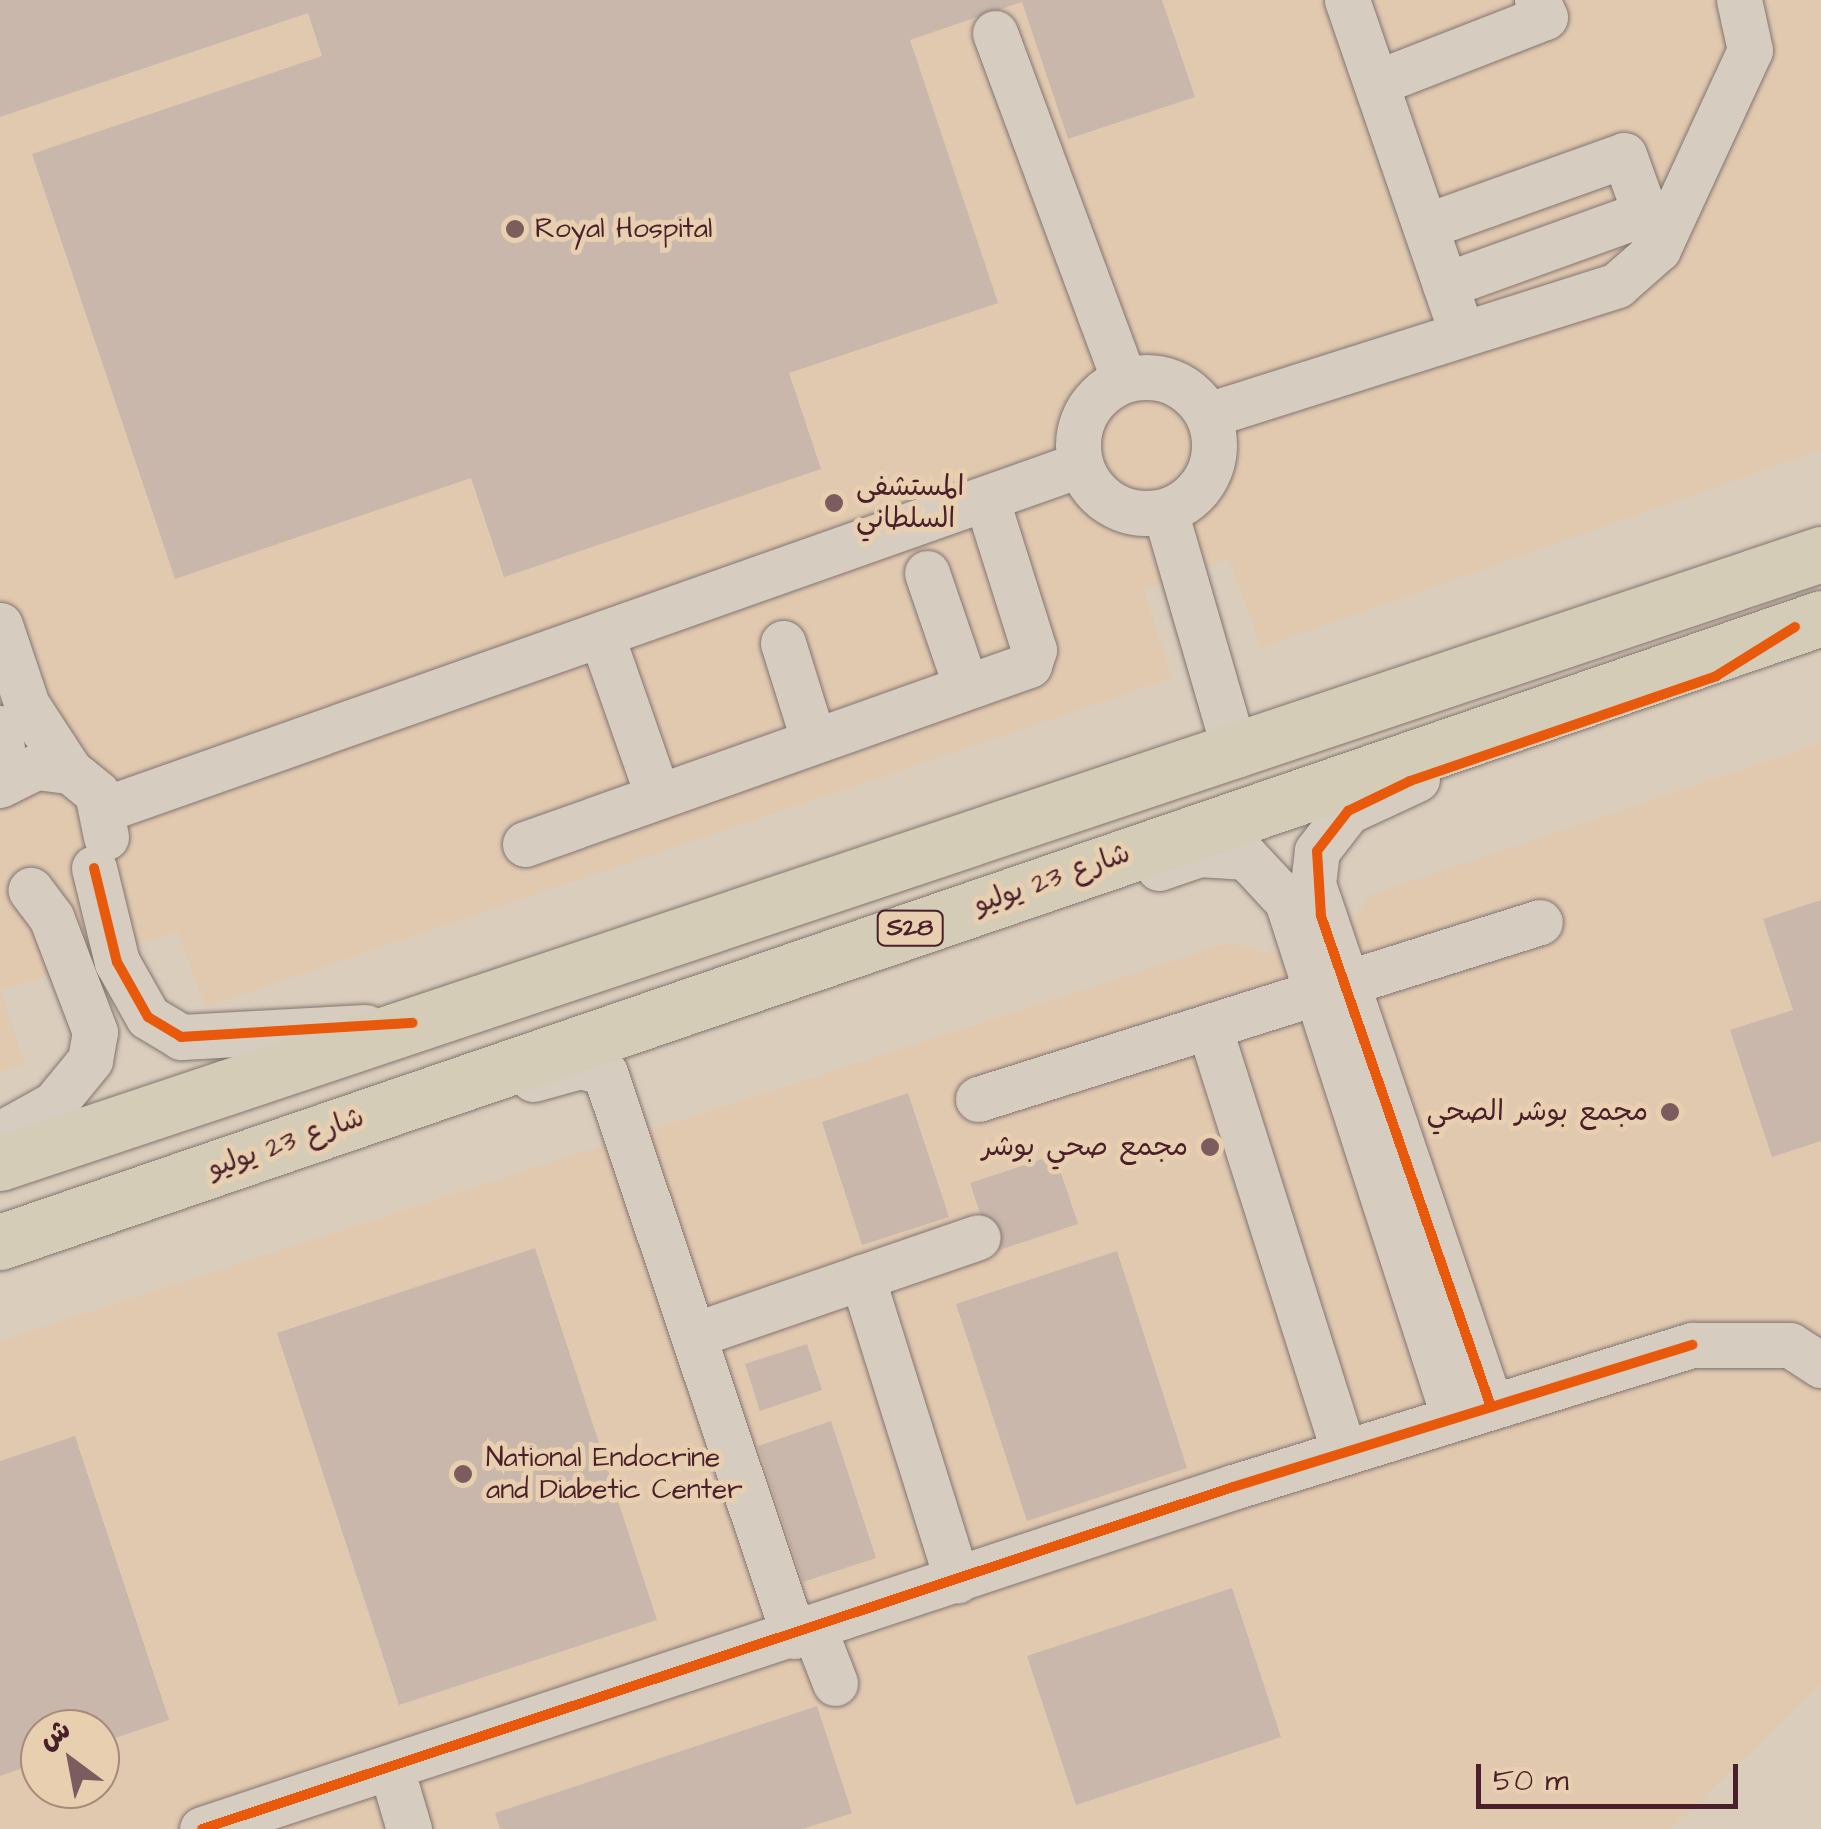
<!DOCTYPE html>
<meta charset="utf-8">
<style>
body{margin:0}
#map{position:relative;width:1821px;height:1829px;overflow:hidden;background:#dacdbc;font-family:"Architects Daughter","Playpen Sans Arabic",sans-serif}
div>[style]{position:absolute}
.built>*{inset:0;background:#e1c9b0}
.building>*{inset:0;background:#c9b7ac}
.roads{filter:drop-shadow(0 0 2px #837570) drop-shadow(0 0 2px #837570)}
.minor>*{height:45px;margin:-22.5px;padding:0 22.5px;transform-origin:22.5px;border-radius:22.5px;background:#d6ccc0}
.minor>.ring{margin:-22.5px;padding:0;box-sizing:content-box;background:none;border:45px solid #d6ccc0;border-radius:50%}
.major>*{height:55px;margin:-27.5px;padding:0 27.5px;transform-origin:27.5px;border-radius:27.5px;background:#d5ccb8}
.cycleway>*{height:10px;margin:-5px;padding:0 5px;transform-origin:5px;border-radius:5px;background:#e8590c}
.dots>*{width:28px;height:28px;translate:-50% -50%;box-sizing:border-box;border:5px solid #e7cfaf;border-radius:50%}
span{translate:-50% -50%;white-space:nowrap;text-align:center;line-height:1.15;-webkit-text-stroke:10px #e7cfaf;paint-order:stroke}
.shield-label span{padding:2px 8px;background:#e7cfaf;border:2px solid;border-radius:8px;-webkit-text-stroke-width:0}
.shield-label{font-size:25px;color:#4a1f2b;font-weight:700}
.poi-label{font-size:28px;color:#4a1f2b}
.left{translate:0 -50%;text-align:left}
.right{translate:-100% -50%;text-align:right}
.street-label{font-size:28px;color:#4a1f2b}
.north{position:absolute;left:20px;top:1709px;width:100px;height:100px;box-sizing:border-box;background:#e7cfaf;border:2px solid #a8897a;border-radius:50%;rotate:328deg;font-size:28px;font-weight:700;line-height:40px;text-align:center;color:#4a1f2b}
.north::after{content:'';display:block;margin:auto;width:35px;height:45px;background:#7c5c5e;clip-path:polygon(50% 0,100% 100%,50% 72%,0 100%)}
.scale{position:absolute;left:1476px;top:1764px;width:262px;height:45px;box-sizing:border-box;border:5px solid #4a1f2b;border-top:0;padding-left:12px;font-size:30px;line-height:35px;white-space:nowrap;color:#4a1f2b;-webkit-text-stroke:8px #e7cfaf;paint-order:stroke}
</style>
<div id="map">
<div class="built">
<i style="clip-path:polygon(0 0,1821px 0,1821px 450px,1261px 648px,1229px 558px,1144px 591px,1172px 678px,205px 1007px,178px 932px,1px 991px,25px 1064px,0 1072px)"></i>
<i style="clip-path:polygon(evenodd,1821px 743px,1821px 1685px,1670px 1829px,0 1829px,0 1341px,1231px 942px,1265px 953px,1343px 931px,1371px 895px,1821px 743px,40px 1729px,100px 1729px,100px 1789px,40px 1789px,40px 1729px)"></i>
</div>
<div class="building">
<i style="clip-path:polygon(0 0,1162px 0,1195px 97px,1068px 139px,1022px 2px,910px 40px,998px 303px,789px 373px,821px 469px,504px 577px,471px 478px,175px 579px,32px 154px,322px 56px,308px 13px,0 117px)"></i>
<i style="clip-path:polygon(1821px 900px,1821px 1141px,1772px 1157px,1730px 1030px,1793px 1010px,1763px 919px)"></i>
<i style="clip-path:polygon(908px 1093px,949px 1217px,862px 1245px,822px 1122px)"></i>
<i style="clip-path:polygon(1055px 1155px,1078px 1224px,993px 1252px,970px 1183px)"></i>
<i style="clip-path:polygon(535px 1248px,657px 1620px,399px 1705px,277px 1333px)"></i>
<i style="clip-path:polygon(1117px 1251px,1187px 1468px,1027px 1521px,956px 1304px)"></i>
<i style="clip-path:polygon(807px 1344px,822px 1390px,760px 1411px,745px 1364px)"></i>
<i style="clip-path:polygon(831px 1421px,876px 1558px,803px 1582px,758px 1446px)"></i>
<i style="clip-path:polygon(75px 1436px,169px 1720px,100px 1743px,100px 1729px,40px 1729px,40px 1762px,0 1776px,0 1461px)"></i>
<i style="clip-path:polygon(1232px 1588px,1281px 1737px,1076px 1805px,1027px 1656px)"></i>
<i style="clip-path:polygon(817px 1706px,852px 1813px,803px 1829px,500px 1829px,495px 1813px)"></i>
</div>
<div class="roads">
<div class="minor">
<i style="left:1347px;top:0;width:350px;rotate:71deg"></i>
<i style="left:995px;top:33px;width:370px;rotate:69.6deg"></i>
<i style="left:1378px;top:82px;width:179px;rotate:-21.3deg"></i>
<i style="left:1545px;top:17px;width:19px;rotate:-115deg"></i>
<i style="left:1426px;top:226px;width:210px;rotate:-19.7deg"></i>
<i style="left:1624px;top:155px;width:100px;rotate:70.1deg"></i>
<i style="left:1445px;top:285px;width:213px;rotate:-19.8deg"></i>
<i class="ring" style="left:1078px;top:377px;width:91px;height:91px"></i>
<i style="left:1208px;top:415px;width:429px;rotate:-17.6deg"></i>
<i style="left:1617px;top:285px;width:55px;rotate:-41.3deg"></i>
<i style="left:1658px;top:249px;width:219px;rotate:-65.2deg"></i>
<i style="left:1750px;top:50px;width:51px;rotate:-102.4deg"></i>
<i style="left:1165px;top:511px;width:254px;rotate:73.8deg"></i>
<i style="left:927px;top:573px;width:120px;rotate:71.1deg"></i>
<i style="left:0;top:625px;width:84px;rotate:71.4deg"></i>
<i style="left:27px;top:705px;width:79px;rotate:56.9deg"></i>
<i style="left:601px;top:634px;width:170px;rotate:70.7deg"></i>
<i style="left:783px;top:643px;width:101px;rotate:72.6deg"></i>
<i style="left:0;top:728px;width:52px;rotate:84.5deg"></i>
<i style="left:1417px;top:779px;width:76px;rotate:155.1deg"></i>
<i style="left:1348px;top:811px;width:51px;rotate:127.8deg"></i>
<i style="left:1317px;top:851px;width:33px;rotate:97deg"></i>
<i style="left:1313px;top:884px;width:552px;rotate:71.2deg"></i>
<i style="left:0;top:785px;width:40px;rotate:-26.6deg"></i>
<i style="left:36px;top:767px;width:34px;rotate:7deg"></i>
<i style="left:70px;top:771px;width:35px;rotate:39deg"></i>
<i style="left:97px;top:793px;width:45px;rotate:78.4deg"></i>
<i style="left:105px;top:809px;width:1033px;rotate:-19.45deg"></i>
<i style="left:525px;top:844px;width:535px;rotate:-19.55deg"></i>
<i style="left:1029px;top:665px;width:16px;rotate:-72deg"></i>
<i style="left:1034px;top:650px;width:159px;rotate:-107.5deg"></i>
<i style="left:94px;top:868px;width:97px;rotate:76.3deg"></i>
<i style="left:117px;top:962px;width:63px;rotate:60.6deg"></i>
<i style="left:148px;top:1017px;width:39px;rotate:31deg"></i>
<i style="left:181px;top:1037px;width:185px;rotate:-3.1deg"></i>
<i style="left:1159px;top:868px;width:43px;rotate:-18.9deg"></i>
<i style="left:1200px;top:854px;width:46px;rotate:3.7deg"></i>
<i style="left:1246px;top:857px;width:60px;rotate:47deg"></i>
<i style="left:1287px;top:901px;width:543px;rotate:72.1deg"></i>
<i style="left:1210px;top:1030px;width:443px;rotate:72.4deg"></i>
<i style="left:533px;top:1079px;width:50px;rotate:-15.2deg"></i>
<i style="left:581px;top:1066px;width:25px;rotate:16deg"></i>
<i style="left:605px;top:1073px;width:594px;rotate:71.44deg"></i>
<i style="left:978px;top:1099px;width:589px;rotate:-17.48deg"></i>
<i style="left:0;top:1134px;width:62px;rotate:-29.1deg"></i>
<i style="left:54px;top:1104px;width:57px;rotate:-50.7deg"></i>
<i style="left:90px;top:1060px;width:28px;rotate:-80deg"></i>
<i style="left:95px;top:1032px;width:123px;rotate:-110.9deg"></i>
<i style="left:51px;top:917px;width:34px;rotate:-127deg"></i>
<i style="left:862px;top:1277px;width:318px;rotate:72.6deg"></i>
<i style="left:694px;top:1335px;width:300px;rotate:-19deg"></i>
<i style="left:814px;top:1629px;width:58px;rotate:68.7deg"></i>
<i style="left:391px;top:1768px;width:64px;rotate:73.6deg"></i>
<i style="left:202px;top:1829px;width:1086px;rotate:-18.35deg"></i>
<i style="left:1233px;top:1487px;width:481px;rotate:-17.2deg"></i>
<i style="left:1693px;top:1345px;width:97px"></i>
<i style="left:1790px;top:1345px;width:37px;rotate:33deg"></i>
</div>
<div class="major">
<i style="left:0;top:1163px;width:1920px;rotate:-18.49deg"></i>
<i style="left:0;top:1242px;width:1925px;rotate:-18.91deg"></i>
</div>
</div>
<div class="cycleway">
<i style="left:94px;top:868px;width:97px;rotate:76.3deg"></i>
<i style="left:117px;top:962px;width:63px;rotate:60.6deg"></i>
<i style="left:148px;top:1017px;width:39px;rotate:31deg"></i>
<i style="left:181px;top:1037px;width:232px;rotate:-3.5deg"></i>
<i style="left:1491px;top:1407px;width:520px;rotate:-109.1deg"></i>
<i style="left:1321px;top:916px;width:65px;rotate:-93.5deg"></i>
<i style="left:1317px;top:851px;width:51px;rotate:-52.2deg"></i>
<i style="left:1348px;top:811px;width:69px;rotate:-25.8deg"></i>
<i style="left:1410px;top:781px;width:324px;rotate:-18.9deg"></i>
<i style="left:1716px;top:676px;width:93px;rotate:-31.8deg"></i>
<i style="left:202px;top:1829px;width:1086px;rotate:-18.35deg"></i>
<i style="left:1233px;top:1487px;width:481px;rotate:-17.2deg"></i>
</div>
<div class="dots">
<i style="left:515px;top:229px;background:#7c5c5e"></i>
<i style="left:834px;top:503px;background:#7c5c5e"></i>
<i style="left:1670px;top:1112px;background:#7c5c5e"></i>
<i style="left:1210px;top:1147px;background:#7c5c5e"></i>
<i style="left:463px;top:1474px;background:#7c5c5e"></i>
</div>
<div class="shield-label">
<span style="left:910px;top:928px">S28</span>
</div>
<div class="poi-label">
<span class="left" style="left:535px;top:229px">Royal Hospital</span>
<span class="left" style="left:856px;top:503px">المستشفى<br>السلطاني</span>
<span class="right" style="left:1648px;top:1112px">مجمع بوشر الصحي</span>
<span class="right" style="left:1188px;top:1147px">مجمع صحي بوشر</span>
<span class="left" style="left:486px;top:1474px">National Endocrine<br>and Diabetic Center</span>
</div>
<div class="street-label">
<span style="left:1052px;top:879px;rotate:-19deg">شارع 23 يوليو</span>
<span style="left:286px;top:1143px;rotate:-19deg">شارع 23 يوليو</span>
</div>
<div class="north">ش</div>
<div class="scale">50 m</div>
</div>
